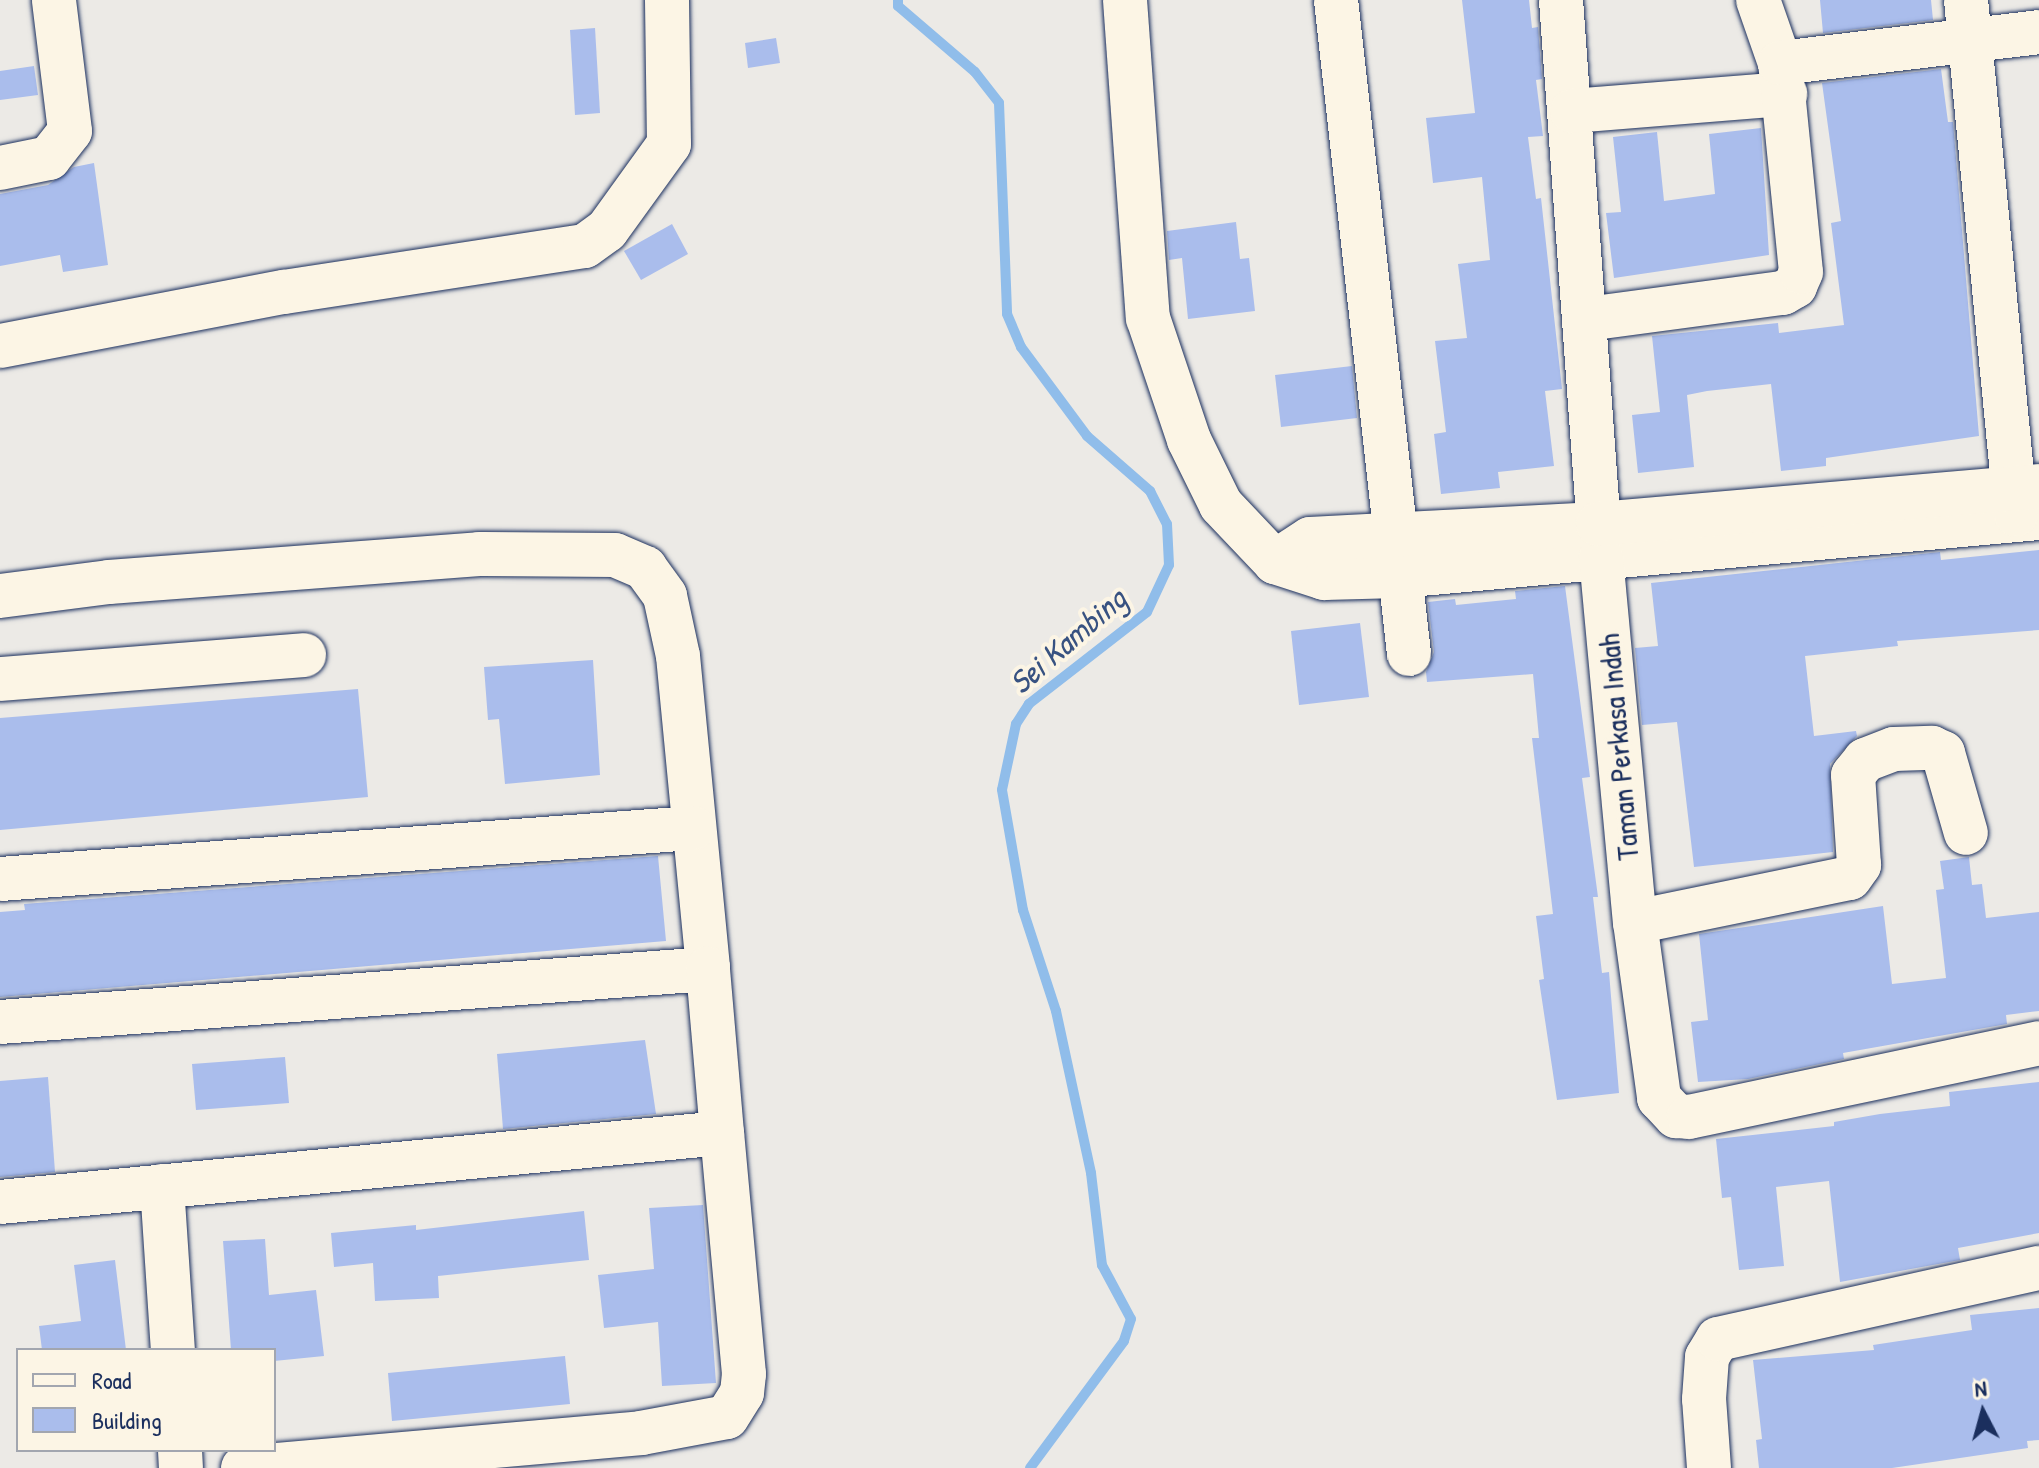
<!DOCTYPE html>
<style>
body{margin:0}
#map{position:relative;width:2039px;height:1468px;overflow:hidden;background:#eceae6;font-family:"Patrick Hand",sans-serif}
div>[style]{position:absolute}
.stream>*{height:10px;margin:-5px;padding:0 5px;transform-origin:5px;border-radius:5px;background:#90bdea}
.building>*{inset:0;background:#aabdec}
.roads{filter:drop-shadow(0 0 2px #1b2f5e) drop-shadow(0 0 2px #1b2f5e)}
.minor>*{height:44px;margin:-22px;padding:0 22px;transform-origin:22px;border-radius:22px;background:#fcf5e5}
span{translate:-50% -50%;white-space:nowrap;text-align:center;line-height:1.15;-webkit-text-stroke:8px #fcf5e5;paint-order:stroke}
.street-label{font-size:30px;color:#1b2f5e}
.water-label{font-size:32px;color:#385281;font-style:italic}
.legend{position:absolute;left:16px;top:1348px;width:260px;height:104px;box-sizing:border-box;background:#fcf5e5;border:2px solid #a2a6af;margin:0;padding:10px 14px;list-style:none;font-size:24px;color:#1b2f5e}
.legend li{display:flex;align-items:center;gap:16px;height:40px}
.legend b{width:40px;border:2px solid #a2a6af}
.north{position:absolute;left:1943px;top:1372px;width:80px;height:80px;-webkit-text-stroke:6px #fcf5e5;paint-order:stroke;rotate:354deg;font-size:22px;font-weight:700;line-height:32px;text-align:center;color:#1b2f5e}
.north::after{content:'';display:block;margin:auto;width:28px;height:36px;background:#1b2f5e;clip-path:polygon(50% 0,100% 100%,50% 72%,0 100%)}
</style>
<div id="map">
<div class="stream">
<i style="left:898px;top:0;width:6px;rotate:90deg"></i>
<i style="left:898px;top:6px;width:101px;rotate:40.6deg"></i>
<i style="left:975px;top:72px;width:39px;rotate:52deg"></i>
<i style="left:999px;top:103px;width:211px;rotate:87.8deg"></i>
<i style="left:1007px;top:314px;width:36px;rotate:67deg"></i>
<i style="left:1021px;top:347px;width:111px;rotate:53.4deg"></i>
<i style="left:1087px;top:436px;width:84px;rotate:41.1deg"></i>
<i style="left:1150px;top:491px;width:37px;rotate:63deg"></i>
<i style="left:1167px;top:524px;width:41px;rotate:87.2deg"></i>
<i style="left:1169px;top:565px;width:52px;rotate:115.1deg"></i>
<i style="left:1147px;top:612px;width:150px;rotate:142.1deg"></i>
<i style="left:1029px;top:704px;width:24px;rotate:123deg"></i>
<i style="left:1016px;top:724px;width:67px;rotate:102deg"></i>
<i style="left:1002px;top:790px;width:122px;rotate:80.1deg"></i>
<i style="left:1023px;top:910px;width:106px;rotate:71.9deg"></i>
<i style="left:1056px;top:1011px;width:166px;rotate:77.8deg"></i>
<i style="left:1091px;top:1173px;width:93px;rotate:83.2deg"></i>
<i style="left:1102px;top:1265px;width:61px;rotate:61.8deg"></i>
<i style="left:1131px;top:1319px;width:23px;rotate:108deg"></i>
<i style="left:1124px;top:1341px;width:158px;rotate:126.5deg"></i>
</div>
<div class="building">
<i style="clip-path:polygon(1462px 0,1529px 0,1532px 28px,1538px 27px,1542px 79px,1536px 80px,1543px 136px,1528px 137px,1536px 199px,1541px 198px,1562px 389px,1545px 391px,1554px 466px,1498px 472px,1500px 488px,1441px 494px,1434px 434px,1446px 432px,1435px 341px,1467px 338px,1458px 264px,1490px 260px,1482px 177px,1433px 183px,1426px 118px,1475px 113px)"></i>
<i style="clip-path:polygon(1820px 0,1931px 0,1933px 20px,1823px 33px)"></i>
<i style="clip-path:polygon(595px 28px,600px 113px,575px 115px,570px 30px)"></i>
<i style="clip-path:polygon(776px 38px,780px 63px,748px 68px,745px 43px)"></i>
<i style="clip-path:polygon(34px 66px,38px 95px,0 100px,0 71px)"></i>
<i style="clip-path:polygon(1941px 69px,1948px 122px,1953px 122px,1979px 436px,1826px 458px,1826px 466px,1781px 471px,1771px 384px,1707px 391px,1687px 395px,1694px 467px,1638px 473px,1632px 415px,1660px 412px,1652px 336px,1778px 323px,1779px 333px,1844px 325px,1831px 223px,1841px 221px,1822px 83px)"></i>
<i style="clip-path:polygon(1761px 128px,1769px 255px,1614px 278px,1606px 213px,1621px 212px,1613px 137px,1657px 132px,1664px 201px,1715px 194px,1709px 134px)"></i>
<i style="clip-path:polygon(94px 163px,108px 265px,63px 272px,60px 255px,0 266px,0 194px,48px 185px,74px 167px)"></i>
<i style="clip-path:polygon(1236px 222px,1240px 259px,1249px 258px,1255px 311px,1188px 319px,1182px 258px,1169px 260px,1167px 231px)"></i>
<i style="clip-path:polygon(672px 224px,688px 254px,641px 280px,624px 251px)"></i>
<i style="clip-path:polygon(1352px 366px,1357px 418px,1281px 427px,1275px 375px)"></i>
<i style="clip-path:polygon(2039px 550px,2039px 630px,1897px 641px,1898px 646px,1805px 656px,1814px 736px,1856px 731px,1857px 736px,1830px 764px,1833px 852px,1694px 867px,1677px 722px,1642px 725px,1635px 648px,1658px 646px,1651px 583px,1940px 552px,1941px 560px)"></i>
<i style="clip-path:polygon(1565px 586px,1590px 777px,1582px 778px,1598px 897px,1593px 897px,1602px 973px,1609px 972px,1619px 1093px,1557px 1100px,1539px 980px,1544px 979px,1536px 916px,1553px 914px,1532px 738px,1539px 738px,1533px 674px,1427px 682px,1426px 672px,1434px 652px,1428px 602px,1455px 599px,1456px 605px,1516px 599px,1515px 591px)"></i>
<i style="clip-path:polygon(1360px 623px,1369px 697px,1299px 705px,1291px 631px)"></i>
<i style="clip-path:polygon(593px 660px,600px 775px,505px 784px,499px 719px,488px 720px,484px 667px)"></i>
<i style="clip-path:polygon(358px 689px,368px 797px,0 830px,0 718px)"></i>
<i style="clip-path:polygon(658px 856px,666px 941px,0 997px,0 912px,25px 910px,24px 904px)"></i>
<i style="clip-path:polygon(1969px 857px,1972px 885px,1982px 884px,1986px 918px,2039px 912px,2039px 1011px,2006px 1015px,2007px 1024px,1843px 1053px,1844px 1059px,1748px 1079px,1698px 1082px,1691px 1022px,1708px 1020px,1699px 934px,1883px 906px,1892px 984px,1946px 978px,1936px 890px,1944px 889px,1940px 861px)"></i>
<i style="clip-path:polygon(645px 1040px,656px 1114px,503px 1129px,497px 1054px)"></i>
<i style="clip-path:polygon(285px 1057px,289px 1103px,196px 1110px,192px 1064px)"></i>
<i style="clip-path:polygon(48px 1077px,55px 1172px,0 1177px,0 1081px)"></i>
<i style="clip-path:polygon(2039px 1082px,2039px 1233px,1958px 1248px,1960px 1260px,1840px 1282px,1829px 1181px,1776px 1187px,1784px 1266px,1739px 1270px,1731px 1197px,1722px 1198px,1716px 1139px,1834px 1126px,1834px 1122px,1880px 1114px,1950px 1106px,1949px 1092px)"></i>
<i style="clip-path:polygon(703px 1205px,716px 1383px,662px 1386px,658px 1322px,604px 1328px,598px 1275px,654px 1269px,649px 1208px)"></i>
<i style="clip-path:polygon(584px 1211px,589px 1260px,438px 1276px,439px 1298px,375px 1301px,373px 1263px,334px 1267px,331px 1233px,416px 1225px,416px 1230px)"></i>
<i style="clip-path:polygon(265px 1239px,269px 1295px,316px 1290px,324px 1356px,274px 1361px,274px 1350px,231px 1350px,223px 1241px)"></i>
<i style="clip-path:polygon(115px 1260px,126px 1350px,42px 1350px,39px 1326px,81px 1321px,74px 1265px)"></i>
<i style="clip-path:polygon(2039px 1308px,2039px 1440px,2027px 1441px,2028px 1448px,1892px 1468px,1759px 1468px,1756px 1440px,1762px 1439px,1753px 1360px,1874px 1350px,1873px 1345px,1972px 1330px,1970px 1315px)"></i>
<i style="clip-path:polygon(565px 1356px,570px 1404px,392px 1421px,388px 1373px)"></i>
</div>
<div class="roads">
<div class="minor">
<i style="left:1125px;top:0;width:319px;rotate:85.9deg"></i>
<i style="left:1148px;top:318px;width:129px;rotate:71.4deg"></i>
<i style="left:1189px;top:440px;width:72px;rotate:63.8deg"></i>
<i style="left:1221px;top:505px;width:79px;rotate:46.5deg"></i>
<i style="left:1275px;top:562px;width:52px;rotate:18.1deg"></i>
<i style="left:1324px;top:578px;width:75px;rotate:-1.5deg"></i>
<i style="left:1399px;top:576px;width:643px;rotate:-5.18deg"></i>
<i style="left:1336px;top:0;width:658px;rotate:83.63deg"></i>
<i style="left:1561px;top:0;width:558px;rotate:85.89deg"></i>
<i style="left:1601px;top:557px;width:367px;rotate:84.7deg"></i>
<i style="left:1635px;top:922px;width:178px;rotate:82.2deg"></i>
<i style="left:1659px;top:1098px;width:25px;rotate:47deg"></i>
<i style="left:1676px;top:1116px;width:13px;rotate:4deg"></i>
<i style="left:1689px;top:1117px;width:358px;rotate:-11.9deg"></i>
<i style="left:1758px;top:0;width:67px;rotate:70.8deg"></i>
<i style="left:1966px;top:0;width:517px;rotate:84.45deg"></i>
<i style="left:1572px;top:111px;width:214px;rotate:-4.6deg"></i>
<i style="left:0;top:168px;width:50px;rotate:-11.5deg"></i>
<i style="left:49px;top:158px;width:34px;rotate:-52deg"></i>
<i style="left:70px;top:131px;width:132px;rotate:-97deg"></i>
<i style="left:1587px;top:319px;width:198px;rotate:-7.6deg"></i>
<i style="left:1783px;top:293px;width:14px;rotate:-30deg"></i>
<i style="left:1795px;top:286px;width:15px;rotate:-67deg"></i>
<i style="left:1801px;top:272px;width:210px;rotate:-95.7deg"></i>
<i style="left:1780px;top:63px;width:261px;rotate:-6.8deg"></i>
<i style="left:0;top:346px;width:289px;rotate:-10.8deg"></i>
<i style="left:284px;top:292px;width:304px;rotate:-8.7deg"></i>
<i style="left:585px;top:246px;width:27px;rotate:-36deg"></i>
<i style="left:607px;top:230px;width:106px;rotate:-54.2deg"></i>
<i style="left:669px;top:144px;width:144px;rotate:-90.8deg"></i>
<i style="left:1275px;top:562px;width:42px;rotate:-33.3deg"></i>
<i style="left:1310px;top:539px;width:288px;rotate:-3deg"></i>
<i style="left:1598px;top:524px;width:443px;rotate:-4.9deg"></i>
<i style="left:0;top:596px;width:110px;rotate:-7.3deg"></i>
<i style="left:109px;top:582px;width:371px;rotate:-4.3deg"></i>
<i style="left:479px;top:554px;width:136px;rotate:0.4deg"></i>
<i style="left:615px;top:555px;width:33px;rotate:23deg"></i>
<i style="left:645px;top:568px;width:34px;rotate:54deg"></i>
<i style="left:665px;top:596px;width:61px;rotate:77.8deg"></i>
<i style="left:678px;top:656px;width:314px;rotate:84.5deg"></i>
<i style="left:708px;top:969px;width:710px;rotate:175.72deg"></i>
<i style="left:0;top:679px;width:305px;rotate:-4.5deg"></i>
<i style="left:0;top:879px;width:695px;rotate:-4.21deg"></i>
<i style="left:1635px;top:922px;width:219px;rotate:-11.6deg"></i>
<i style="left:1850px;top:878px;width:16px;rotate:-55deg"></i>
<i style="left:1859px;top:865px;width:90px;rotate:-93.8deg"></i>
<i style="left:1853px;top:775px;width:19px;rotate:-51deg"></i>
<i style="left:1865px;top:760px;width:31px;rotate:-21deg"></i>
<i style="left:1894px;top:749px;width:38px;rotate:-2deg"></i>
<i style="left:1932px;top:748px;width:12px;rotate:24deg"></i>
<i style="left:1943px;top:753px;width:83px;rotate:74deg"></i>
<i style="left:162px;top:1186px;width:164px;rotate:86.2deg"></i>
<i style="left:0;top:1202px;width:725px;rotate:-5.46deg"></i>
<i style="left:722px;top:1133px;width:165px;rotate:-94.9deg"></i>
<i style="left:180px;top:1450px;width:18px;rotate:87deg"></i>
<i style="left:243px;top:1468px;width:400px;rotate:-5deg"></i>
<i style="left:641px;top:1433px;width:87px;rotate:-10.5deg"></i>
<i style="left:727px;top:1417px;width:28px;rotate:-58deg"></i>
<i style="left:742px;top:1393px;width:19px;rotate:-84deg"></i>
<i style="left:744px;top:1374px;width:242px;rotate:-95.2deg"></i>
<i style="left:1709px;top:1468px;width:69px;rotate:-94.1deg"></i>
<i style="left:1704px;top:1399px;width:42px;rotate:-85.9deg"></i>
<i style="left:1707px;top:1357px;width:21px;rotate:-59deg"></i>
<i style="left:1718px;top:1339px;width:329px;rotate:-12.5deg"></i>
</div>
</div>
<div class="street-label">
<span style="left:1618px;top:747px;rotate:-95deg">Taman Perkasa Indah</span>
</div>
<div class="water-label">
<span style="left:1068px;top:641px;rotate:-41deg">Sei Kambing</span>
</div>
<ul class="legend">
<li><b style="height:10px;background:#fcf5e5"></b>Road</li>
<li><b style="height:22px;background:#aabdec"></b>Building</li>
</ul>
<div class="north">N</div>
</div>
